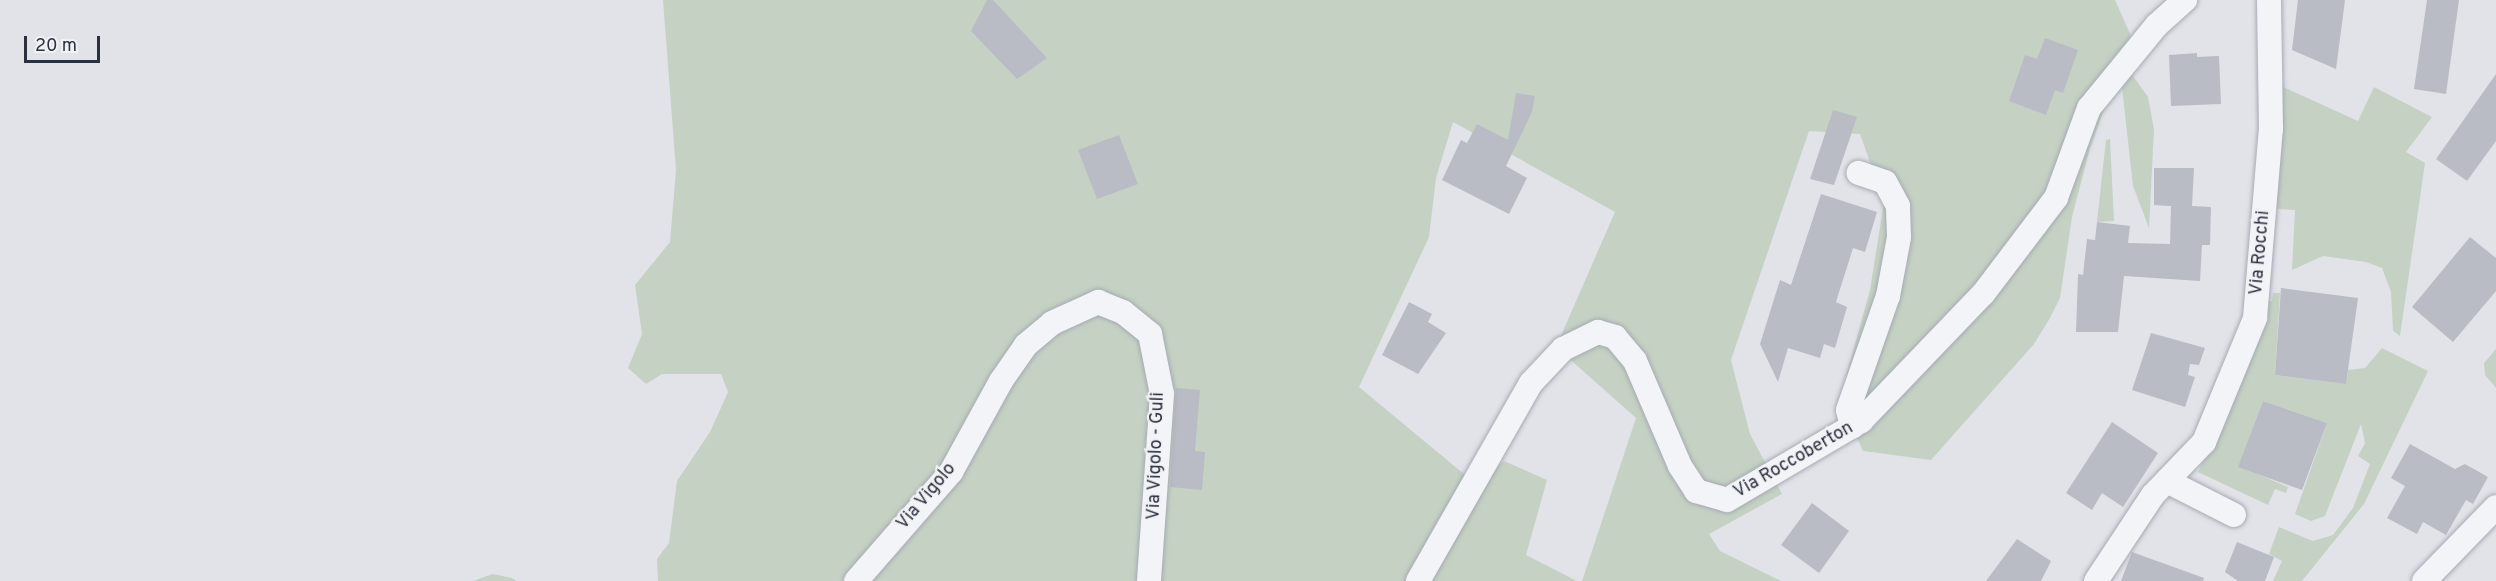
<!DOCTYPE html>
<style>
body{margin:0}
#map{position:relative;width:2496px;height:581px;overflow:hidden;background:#e1e3e9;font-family:Overpass,sans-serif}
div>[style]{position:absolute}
.green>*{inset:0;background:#c5d2c3}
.building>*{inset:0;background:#b9bcc5}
.roads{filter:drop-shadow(0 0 2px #a7aab3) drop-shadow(0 0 2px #a7aab3)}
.minor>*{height:24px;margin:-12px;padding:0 12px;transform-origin:12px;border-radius:12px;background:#f3f4f7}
span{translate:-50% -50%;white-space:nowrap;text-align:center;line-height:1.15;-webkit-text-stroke:4.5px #f1f2f6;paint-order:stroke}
.street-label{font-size:18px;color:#2b303f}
.scale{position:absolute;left:24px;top:36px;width:76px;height:27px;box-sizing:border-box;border:3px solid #2b303f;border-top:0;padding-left:8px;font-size:18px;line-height:21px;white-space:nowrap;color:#2b303f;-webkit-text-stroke:4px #f1f2f6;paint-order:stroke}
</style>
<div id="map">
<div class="green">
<i style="clip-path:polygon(663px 0,2115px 0,2131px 36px,2090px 148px,2072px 217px,2060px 298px,2050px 318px,2034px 344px,1931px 460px,1863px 451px,1852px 427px,1842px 391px,1870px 290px,1884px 202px,1860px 134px,1809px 131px,1731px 360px,1750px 434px,1782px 494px,1709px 534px,1720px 551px,1781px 581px,1582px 581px,1636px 418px,1556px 347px,1615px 212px,1453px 122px,1436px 178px,1429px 237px,1359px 387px,1476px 484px,1504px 461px,1547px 480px,1526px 555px,1577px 581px,658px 581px,657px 559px,669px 543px,677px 481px,710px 432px,728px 392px,721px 374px,662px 374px,646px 384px,628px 368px,642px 334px,635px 285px,670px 242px,676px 170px)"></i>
<i style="clip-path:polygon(2131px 73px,2148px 97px,2154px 129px,2149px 228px,2133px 186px,2122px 87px)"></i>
<i style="clip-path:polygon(2270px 81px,2358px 121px,2374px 87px,2432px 117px,2406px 152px,2425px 163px,2400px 336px,2393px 331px,2391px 292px,2382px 268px,2366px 262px,2323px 256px,2292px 270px,2295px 210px,2264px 208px)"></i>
<i style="clip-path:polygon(2110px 139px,2114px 221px,2097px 222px,2106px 140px)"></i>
<i style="clip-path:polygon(2273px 293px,2280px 293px,2275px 375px,2346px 384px,2348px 370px,2365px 368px,2382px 348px,2428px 371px,2364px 504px,2302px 581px,2273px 581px,2282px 561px,2269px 554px,2276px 535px,2279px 527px,2313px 541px,2333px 535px,2353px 508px,2370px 464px,2358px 456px,2365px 443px,2361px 424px,2325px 516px,2311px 521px,2295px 514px,2327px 423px,2263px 401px,2239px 466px,2288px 487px,2286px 493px,2275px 489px,2268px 505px,2198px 472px,2247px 371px,2266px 301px,2272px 301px)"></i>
<i style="clip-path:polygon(2496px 349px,2496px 388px,2485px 375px,2484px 363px)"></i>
<i style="clip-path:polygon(493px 574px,512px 578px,516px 581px,473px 581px)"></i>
</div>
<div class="building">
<i style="clip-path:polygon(987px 0,993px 0,1047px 58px,1017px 79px,971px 31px)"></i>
<i style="clip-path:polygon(2298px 0,2345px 0,2336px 69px,2292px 50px)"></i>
<i style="clip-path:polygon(2427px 0,2459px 0,2446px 94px,2414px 89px)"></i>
<i style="clip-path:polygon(2045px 38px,2078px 50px,2063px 93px,2055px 90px,2046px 115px,2009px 101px,2025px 55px,2037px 59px)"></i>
<i style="clip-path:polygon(2197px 53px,2197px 57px,2219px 56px,2221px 104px,2171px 106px,2169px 55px)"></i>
<i style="clip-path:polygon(2496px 74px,2496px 141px,2467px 181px,2436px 159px)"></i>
<i style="clip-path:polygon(1516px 93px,1535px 96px,1532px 112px,1506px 166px,1527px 178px,1509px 214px,1442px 180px,1461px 140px,1467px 143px,1477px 124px,1508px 140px)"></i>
<i style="clip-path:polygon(1833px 110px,1857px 117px,1834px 185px,1810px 179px)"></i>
<i style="clip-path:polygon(1119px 135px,1138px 184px,1097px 199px,1078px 150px)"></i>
<i style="clip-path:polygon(2154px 168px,2194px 168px,2192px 206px,2211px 207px,2210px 245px,2202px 245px,2200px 281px,2124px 276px,2118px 332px,2076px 332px,2078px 274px,2083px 275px,2087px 239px,2095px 240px,2097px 222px,2130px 226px,2128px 243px,2170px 244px,2171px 206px,2154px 205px)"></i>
<i style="clip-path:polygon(1821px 194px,1877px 212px,1865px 252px,1853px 248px,1836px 302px,1847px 307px,1835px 348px,1824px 344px,1820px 358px,1788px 348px,1778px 382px,1760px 344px,1780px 280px,1791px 285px)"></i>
<i style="clip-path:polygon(2470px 237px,2496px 258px,2496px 291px,2453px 342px,2412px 307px)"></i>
<i style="clip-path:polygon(2281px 288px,2358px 298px,2346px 384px,2275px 375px)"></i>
<i style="clip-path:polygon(1409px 302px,1432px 314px,1428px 322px,1446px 333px,1418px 374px,1382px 355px)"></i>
<i style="clip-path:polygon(2151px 333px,2205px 348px,2199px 365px,2190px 364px,2188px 375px,2195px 377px,2185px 407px,2132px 390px)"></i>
<i style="clip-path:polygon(1176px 388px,1200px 390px,1195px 451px,1205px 452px,1202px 490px,1170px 487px)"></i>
<i style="clip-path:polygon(2263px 401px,2327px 423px,2302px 490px,2238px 467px)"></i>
<i style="clip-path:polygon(2112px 422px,2158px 453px,2123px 507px,2102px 493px,2092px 510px,2066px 493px)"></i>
<i style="clip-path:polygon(2410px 444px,2455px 469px,2465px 464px,2488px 477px,2473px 504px,2466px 500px,2446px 535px,2423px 522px,2417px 534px,2387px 518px,2405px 486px,2391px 478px)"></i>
<i style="clip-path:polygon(1812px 503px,1849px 531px,1819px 573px,1781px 545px)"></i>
<i style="clip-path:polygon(2017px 539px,2051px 561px,2041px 581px,1986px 581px)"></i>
<i style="clip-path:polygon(2237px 542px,2274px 557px,2265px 581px,2238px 581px,2225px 572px)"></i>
<i style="clip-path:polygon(2132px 552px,2204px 578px,2203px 581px,2121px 581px)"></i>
</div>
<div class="roads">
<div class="minor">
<i style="left:1852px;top:427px;width:17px;rotate:-103deg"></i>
<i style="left:1848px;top:410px;width:121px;rotate:-70.7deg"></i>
<i style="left:1888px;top:296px;width:60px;rotate:-79.4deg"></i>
<i style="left:1899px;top:237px;width:31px;rotate:-92deg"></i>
<i style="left:1898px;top:206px;width:27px;rotate:-118deg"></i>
<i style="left:1885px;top:182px;width:28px;rotate:-161deg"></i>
<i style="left:2167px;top:481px;width:75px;rotate:26.9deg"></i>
<i style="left:856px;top:581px;width:145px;rotate:-48.9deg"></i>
<i style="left:951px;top:472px;width:104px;rotate:-61.2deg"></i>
<i style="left:1001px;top:381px;width:44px;rotate:-55.2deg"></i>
<i style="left:1026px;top:345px;width:34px;rotate:-40deg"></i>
<i style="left:1052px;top:323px;width:51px;rotate:-24.5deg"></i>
<i style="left:1098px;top:302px;width:27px;rotate:22deg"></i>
<i style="left:1123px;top:312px;width:35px;rotate:39deg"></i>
<i style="left:1150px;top:334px;width:61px;rotate:78.7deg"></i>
<i style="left:1162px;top:394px;width:187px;rotate:94deg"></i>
<i style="left:1418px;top:581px;width:228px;rotate:-60.3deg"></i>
<i style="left:1531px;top:383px;width:47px;rotate:-46.7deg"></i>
<i style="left:1563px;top:349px;width:39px;rotate:-26deg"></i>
<i style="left:1598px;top:332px;width:18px;rotate:16deg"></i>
<i style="left:1615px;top:337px;width:31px;rotate:50deg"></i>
<i style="left:1635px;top:361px;width:114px;rotate:66.8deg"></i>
<i style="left:1680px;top:466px;width:30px;rotate:57deg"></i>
<i style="left:1696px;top:491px;width:32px;rotate:16deg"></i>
<i style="left:1727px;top:500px;width:156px;rotate:-30.5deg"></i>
<i style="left:1861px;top:421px;width:176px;rotate:-46.2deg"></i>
<i style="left:1983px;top:294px;width:121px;rotate:-52.8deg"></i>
<i style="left:2056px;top:198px;width:96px;rotate:-69.9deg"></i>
<i style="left:2089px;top:108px;width:107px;rotate:-50.7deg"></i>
<i style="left:2157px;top:25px;width:38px;rotate:-42deg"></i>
<i style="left:2096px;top:581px;width:103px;rotate:-56.5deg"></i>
<i style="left:2153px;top:495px;width:74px;rotate:-46.1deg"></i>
<i style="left:2204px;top:442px;width:134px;rotate:-67.6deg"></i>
<i style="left:2255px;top:318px;width:190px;rotate:-85.2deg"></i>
<i style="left:2271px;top:129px;width:129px;rotate:-90.9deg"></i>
<i style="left:2424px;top:581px;width:103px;rotate:-45.8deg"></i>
</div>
</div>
<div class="street-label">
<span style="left:2261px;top:253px;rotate:-85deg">Via Rocchi</span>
<span style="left:1157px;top:456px;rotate:-88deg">Via Vigolo - Guli</span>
<span style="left:1794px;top:461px;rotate:-30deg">Via Roccoberton</span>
<span style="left:927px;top:497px;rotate:-50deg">Via Vigolo</span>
</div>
<div class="scale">20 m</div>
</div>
